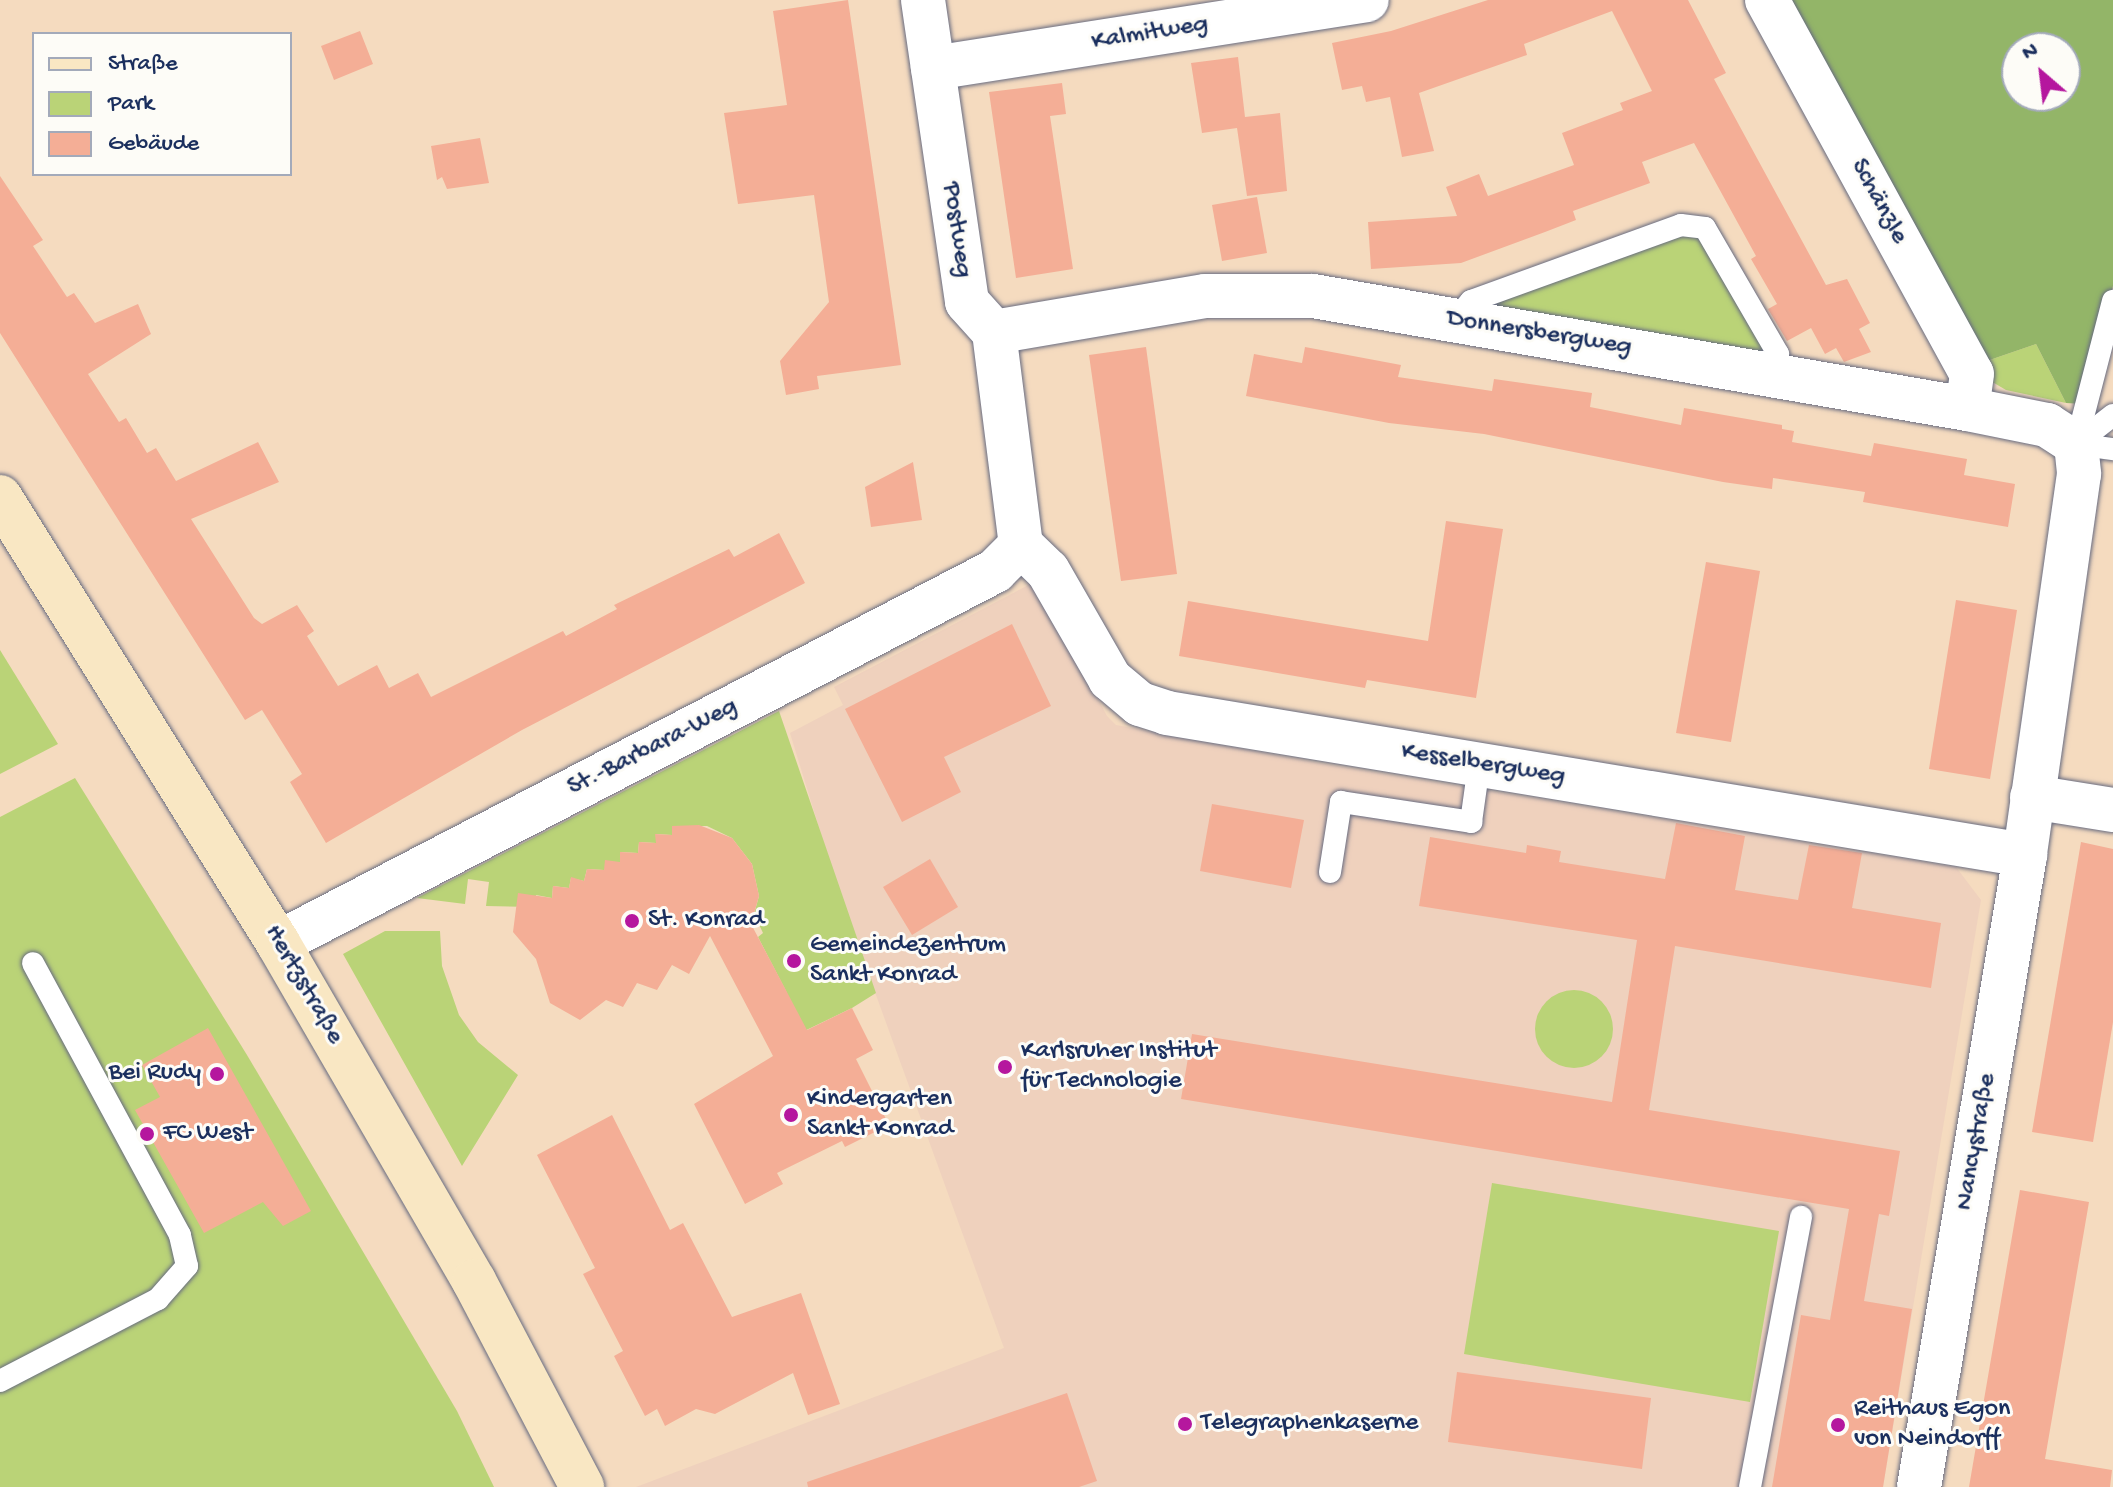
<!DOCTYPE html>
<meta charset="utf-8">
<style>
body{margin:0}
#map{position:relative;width:2113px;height:1487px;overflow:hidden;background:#f5dbbf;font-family:"Gochi Hand",sans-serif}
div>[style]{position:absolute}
.built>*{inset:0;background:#efd1bd}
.green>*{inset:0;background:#bad377}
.round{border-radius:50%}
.forest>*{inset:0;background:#93b568}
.building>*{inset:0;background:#f4ae96}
.roads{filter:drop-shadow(0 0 2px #676b80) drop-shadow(0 0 2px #676b80)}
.service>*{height:22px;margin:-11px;padding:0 11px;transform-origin:11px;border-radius:11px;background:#fff}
.minor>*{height:44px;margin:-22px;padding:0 22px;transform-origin:22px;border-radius:22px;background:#fff}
.secondary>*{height:44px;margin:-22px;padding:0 22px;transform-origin:22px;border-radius:22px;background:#f9e7c3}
.dots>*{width:22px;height:22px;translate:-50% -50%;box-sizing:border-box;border:4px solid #fdfcf7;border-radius:50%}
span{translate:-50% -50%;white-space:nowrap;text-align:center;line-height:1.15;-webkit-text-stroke:6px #fdfcf7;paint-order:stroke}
.street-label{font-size:26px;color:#1b2f5e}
.poi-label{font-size:26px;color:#1b2f5e}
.left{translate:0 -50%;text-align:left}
.right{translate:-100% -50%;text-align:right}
.legend{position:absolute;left:32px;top:32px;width:260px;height:144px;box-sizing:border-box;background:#fdfcf7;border:2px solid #a3aaba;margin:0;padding:10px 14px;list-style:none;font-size:24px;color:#1b2f5e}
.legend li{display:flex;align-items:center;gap:16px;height:40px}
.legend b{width:40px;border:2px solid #a3aaba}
.north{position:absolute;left:2001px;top:32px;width:80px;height:80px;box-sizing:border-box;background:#fdfcf7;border:2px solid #a3aaba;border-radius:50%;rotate:332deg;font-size:22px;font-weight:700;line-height:32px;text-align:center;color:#1b2f5e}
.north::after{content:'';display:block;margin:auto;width:28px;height:36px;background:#b5179e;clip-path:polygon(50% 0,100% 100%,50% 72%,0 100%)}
</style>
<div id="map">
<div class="built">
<i style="clip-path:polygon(1036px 581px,1107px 716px,1116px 725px,1318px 763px,1956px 867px,1981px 900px,1883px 1487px,636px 1487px,1004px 1348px,839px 893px,790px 733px,843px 705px,834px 687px)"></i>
</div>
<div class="green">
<i style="clip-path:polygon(1702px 235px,1769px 358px,1496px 316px,1497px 301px,1672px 237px)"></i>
<i style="clip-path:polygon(2036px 344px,2066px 403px,2006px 390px,1989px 380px,1978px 364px)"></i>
<i style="clip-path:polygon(0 650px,58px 744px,0 774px)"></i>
<i style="clip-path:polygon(779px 711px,876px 993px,852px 1008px,796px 1035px,786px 991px,758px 937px,763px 933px,754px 914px,759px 896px,752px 864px,732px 838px,707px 826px,672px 826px,672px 835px,656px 834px,656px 843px,639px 842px,638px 853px,620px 852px,620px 862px,604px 870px,587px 869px,584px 881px,571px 878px,569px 888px,553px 886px,552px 898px,536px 895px,534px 907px,486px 906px,489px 882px,468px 879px,465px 904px,417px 898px)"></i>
<i style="clip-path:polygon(75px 778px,247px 1055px,457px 1411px,494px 1487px,0 1487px,0 817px)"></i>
<i style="clip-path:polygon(385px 931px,440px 931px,442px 966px,459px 1015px,478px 1042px,518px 1075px,462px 1166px,343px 954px)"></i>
<i class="round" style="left:1535px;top:990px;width:78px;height:78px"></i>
<i style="clip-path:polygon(1492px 1183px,1779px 1231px,1750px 1402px,1464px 1354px)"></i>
</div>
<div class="forest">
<i style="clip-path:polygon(evenodd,1788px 0,2113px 0,2113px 286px,2084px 404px,2066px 403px,2036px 344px,1978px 364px,1788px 0,2017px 48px,2065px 48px,2065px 96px,2017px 96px,2017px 48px)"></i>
</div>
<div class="building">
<i style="clip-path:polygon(848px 0,901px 365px,817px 376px,819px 389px,786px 395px,780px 361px,829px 302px,814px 195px,738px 204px,724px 113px,787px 105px,773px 11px)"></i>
<i style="clip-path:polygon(1488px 0,1688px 0,1726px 73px,1714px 79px,1826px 285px,1847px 279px,1870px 323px,1859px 329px,1871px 352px,1844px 362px,1836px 348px,1825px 354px,1811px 328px,1787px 341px,1768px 309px,1777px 304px,1751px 259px,1756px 256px,1694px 143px,1642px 162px,1650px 183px,1573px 211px,1576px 220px,1545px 232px,1461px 263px,1371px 269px,1368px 222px,1457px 216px,1446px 187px,1479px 174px,1488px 196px,1574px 165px,1562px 133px,1623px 110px,1620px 103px,1652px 91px,1612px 11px,1524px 44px,1527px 55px,1419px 93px,1434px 151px,1402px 157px,1390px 97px,1366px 102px,1362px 86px,1342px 90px,1332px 43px,1391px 31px)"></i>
<i style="clip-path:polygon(360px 31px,373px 64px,334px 80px,321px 46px)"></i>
<i style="clip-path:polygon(1238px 57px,1245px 117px,1280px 113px,1287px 191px,1247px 196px,1237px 128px,1202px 133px,1191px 63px)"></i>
<i style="clip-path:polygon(1062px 83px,1066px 114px,1050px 116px,1073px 269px,1016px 278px,989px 92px)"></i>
<i style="clip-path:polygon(480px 138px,489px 183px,447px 189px,442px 177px,437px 180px,431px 146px)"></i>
<i style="clip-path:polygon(0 176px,43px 240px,33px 246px,67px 297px,74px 293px,95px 323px,138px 304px,151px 334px,88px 374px,119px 422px,126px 418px,147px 453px,156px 448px,176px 481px,258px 442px,279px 482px,191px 519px,254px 618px,262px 624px,297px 605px,314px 631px,307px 636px,338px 686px,377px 665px,389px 688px,418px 673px,431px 697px,563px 631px,566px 636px,617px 609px,614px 605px,729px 549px,734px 557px,779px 533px,805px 583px,522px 730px,326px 843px,290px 782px,302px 774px,262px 710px,245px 720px,0 333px)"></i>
<i style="clip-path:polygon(1257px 197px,1267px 253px,1222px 261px,1212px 205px)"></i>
<i style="clip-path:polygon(1146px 347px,1177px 574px,1121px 581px,1089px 355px)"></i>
<i style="clip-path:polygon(1305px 347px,1401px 365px,1398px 377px,1492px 391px,1494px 379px,1592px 393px,1590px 407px,1681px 425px,1684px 408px,1782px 425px,1782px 429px,1794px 431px,1792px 442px,1871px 456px,1874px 443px,1967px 459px,1964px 475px,2015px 484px,2008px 527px,1863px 502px,1865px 492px,1773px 478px,1772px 489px,1723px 482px,1484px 434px,1389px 423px,1246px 396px,1254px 354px,1302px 363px)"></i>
<i style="clip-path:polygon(913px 462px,922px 520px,871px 527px,865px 487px)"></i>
<i style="clip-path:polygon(1446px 521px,1503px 529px,1476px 698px,1367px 680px,1365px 688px,1179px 656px,1188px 601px,1428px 641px)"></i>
<i style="clip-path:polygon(1706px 562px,1760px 571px,1731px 742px,1676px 733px)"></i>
<i style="clip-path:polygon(1956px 600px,2017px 610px,1990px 779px,1929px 769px)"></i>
<i style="clip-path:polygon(1012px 624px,1051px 706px,944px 757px,961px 792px,902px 822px,845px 709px)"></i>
<i style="clip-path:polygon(1212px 804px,1304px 820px,1291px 888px,1200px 871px)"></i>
<i style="clip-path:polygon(1676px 823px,1745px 836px,1735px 890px,1798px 900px,1809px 845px,1862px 853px,1852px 908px,1941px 923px,1931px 988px,1675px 946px,1649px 1110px,1900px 1151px,1889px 1216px,1879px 1214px,1864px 1301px,1912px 1309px,1883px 1487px,1772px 1487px,1801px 1315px,1830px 1320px,1849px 1209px,1181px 1099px,1192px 1034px,1612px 1102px,1637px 940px,1419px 906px,1430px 837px,1526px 853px,1527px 845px,1561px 851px,1559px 862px,1665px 879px)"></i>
<i style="clip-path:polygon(699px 825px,732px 838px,752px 864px,759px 896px,751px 924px,807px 1030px,852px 1008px,873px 1050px,856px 1059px,889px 1125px,845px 1147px,842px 1141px,777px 1173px,783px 1184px,745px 1204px,694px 1104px,773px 1056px,710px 936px,689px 974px,672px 965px,657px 990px,637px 983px,623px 1007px,606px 1000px,580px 1020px,550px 1003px,536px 959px,513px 932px,518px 893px,552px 898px,553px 886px,569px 888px,571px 877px,584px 881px,587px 869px,604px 870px,605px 860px,620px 862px,620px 852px,638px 853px,639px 842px,656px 843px,655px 834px,672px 835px,672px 826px)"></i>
<i style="clip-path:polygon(2081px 842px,2113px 849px,2113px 1022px,2093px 1142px,2032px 1132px)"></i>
<i style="clip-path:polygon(930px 859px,958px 907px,912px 935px,883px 887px)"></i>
<i style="clip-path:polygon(208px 1028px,311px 1211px,283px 1226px,263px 1202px,204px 1233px,135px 1110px,160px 1097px,142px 1065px)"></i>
<i style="clip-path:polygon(612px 1115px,670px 1230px,683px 1223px,732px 1317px,801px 1293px,840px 1404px,808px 1415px,793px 1373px,715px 1414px,696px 1409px,665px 1426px,657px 1409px,645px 1416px,614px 1356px,623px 1351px,583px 1274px,595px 1268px,537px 1155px)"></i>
<i style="clip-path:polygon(2020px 1190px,2089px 1202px,2045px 1459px,2112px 1470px,2110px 1487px,1969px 1487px)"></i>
<i style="clip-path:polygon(1457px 1372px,1651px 1398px,1642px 1469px,1448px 1442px)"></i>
<i style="clip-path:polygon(1067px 1393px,1097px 1481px,1079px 1487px,808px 1487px,807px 1482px)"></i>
</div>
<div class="roads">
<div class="service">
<i style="left:1455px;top:320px;width:25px;rotate:-50deg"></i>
<i style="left:1471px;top:301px;width:223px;rotate:-19.9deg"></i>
<i style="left:1681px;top:225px;width:24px;rotate:7deg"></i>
<i style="left:1705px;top:228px;width:146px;rotate:59.9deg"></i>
<i style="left:1778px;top:354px;width:20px;rotate:90deg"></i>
<i style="left:2076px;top:444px;width:148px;rotate:-75.5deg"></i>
<i style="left:2076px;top:444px;width:47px;rotate:-38.1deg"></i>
<i style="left:2076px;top:444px;width:37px;rotate:8deg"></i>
<i style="left:1330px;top:872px;width:71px;rotate:-81.1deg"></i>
<i style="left:1341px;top:802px;width:132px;rotate:8.7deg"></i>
<i style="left:1471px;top:822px;width:58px;rotate:-82deg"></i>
<i style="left:0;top:1381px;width:178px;rotate:-27.4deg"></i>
<i style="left:158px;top:1299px;width:44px;rotate:-48.7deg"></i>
<i style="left:187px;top:1266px;width:32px;rotate:-103deg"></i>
<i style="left:180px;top:1235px;width:309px;rotate:-118.4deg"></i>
<i style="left:1750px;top:1487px;width:275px;rotate:-79.3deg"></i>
</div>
<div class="minor">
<i style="left:923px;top:0;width:305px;rotate:81.7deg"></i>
<i style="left:967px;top:302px;width:40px;rotate:48deg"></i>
<i style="left:994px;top:332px;width:215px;rotate:82.8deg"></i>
<i style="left:1767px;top:0;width:426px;rotate:61.3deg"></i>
<i style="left:1972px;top:374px;width:35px;rotate:98deg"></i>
<i style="left:933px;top:68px;width:439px;rotate:-8.9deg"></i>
<i style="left:994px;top:332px;width:214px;rotate:-9.7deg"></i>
<i style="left:1205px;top:296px;width:108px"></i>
<i style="left:1313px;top:296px;width:664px;rotate:9.8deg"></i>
<i style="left:1967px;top:409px;width:82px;rotate:11.3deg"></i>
<i style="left:2047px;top:425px;width:35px;rotate:33deg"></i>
<i style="left:2076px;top:444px;width:30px;rotate:84deg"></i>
<i style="left:2079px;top:474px;width:385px;rotate:98.1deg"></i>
<i style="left:2025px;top:855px;width:641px;rotate:99.52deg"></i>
<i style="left:1021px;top:545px;width:37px;rotate:44deg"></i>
<i style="left:1048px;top:571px;width:125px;rotate:60.1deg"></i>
<i style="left:1110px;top:679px;width:39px;rotate:40deg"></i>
<i style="left:1140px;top:704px;width:28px;rotate:18deg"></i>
<i style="left:1167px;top:713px;width:870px;rotate:9.4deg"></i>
<i style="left:2032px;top:797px;width:82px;rotate:9.1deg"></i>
<i style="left:278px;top:943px;width:808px;rotate:-27.42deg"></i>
<i style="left:995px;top:571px;width:37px;rotate:-45deg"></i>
</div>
<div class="secondary">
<i style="left:0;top:497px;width:526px;rotate:58.06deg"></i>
<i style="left:278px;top:943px;width:391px;rotate:59.9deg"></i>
<i style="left:474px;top:1281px;width:233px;rotate:62.3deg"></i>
</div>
</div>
<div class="dots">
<i style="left:632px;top:921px;background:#b5179e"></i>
<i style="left:794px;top:961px;background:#b5179e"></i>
<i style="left:1005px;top:1067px;background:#b5179e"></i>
<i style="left:217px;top:1074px;background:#b5179e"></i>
<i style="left:791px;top:1115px;background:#b5179e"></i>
<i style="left:147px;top:1134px;background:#b5179e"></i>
<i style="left:1185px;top:1424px;background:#b5179e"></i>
<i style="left:1838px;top:1425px;background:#b5179e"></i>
</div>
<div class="street-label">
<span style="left:1150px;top:34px;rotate:-9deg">Kalmitweg</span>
<span style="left:1878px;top:202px;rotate:61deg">Schänzle</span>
<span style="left:956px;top:230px;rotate:82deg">Postweg</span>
<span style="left:1539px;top:334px;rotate:9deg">Donnersbergweg</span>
<span style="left:653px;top:748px;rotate:-27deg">St.-Barbara-Weg</span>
<span style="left:1483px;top:765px;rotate:9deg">Kesselbergweg</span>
<span style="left:303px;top:985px;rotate:60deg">Hertzstraße</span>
<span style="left:1977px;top:1142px;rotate:-80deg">Nancystraße</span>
</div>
<div class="poi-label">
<span class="left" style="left:648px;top:921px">St. Konrad</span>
<span class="left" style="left:810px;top:961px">Gemeindezentrum<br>Sankt Konrad</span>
<span class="left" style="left:1021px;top:1067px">Karlsruher Institut<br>für Technologie</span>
<span class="right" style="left:201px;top:1074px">Bei Rudy</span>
<span class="left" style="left:807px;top:1115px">Kindergarten<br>Sankt Konrad</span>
<span class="left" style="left:163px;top:1134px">FC West</span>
<span class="left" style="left:1854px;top:1425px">Reithaus Egon<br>von Neindorff</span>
<span class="left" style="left:1201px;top:1424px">Telegraphenkaserne</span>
</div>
<ul class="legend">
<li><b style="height:10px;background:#f9e7c3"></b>Straße</li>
<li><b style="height:22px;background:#bad377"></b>Park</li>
<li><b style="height:22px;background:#f4ae96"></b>Gebäude</li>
</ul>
<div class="north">N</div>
</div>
